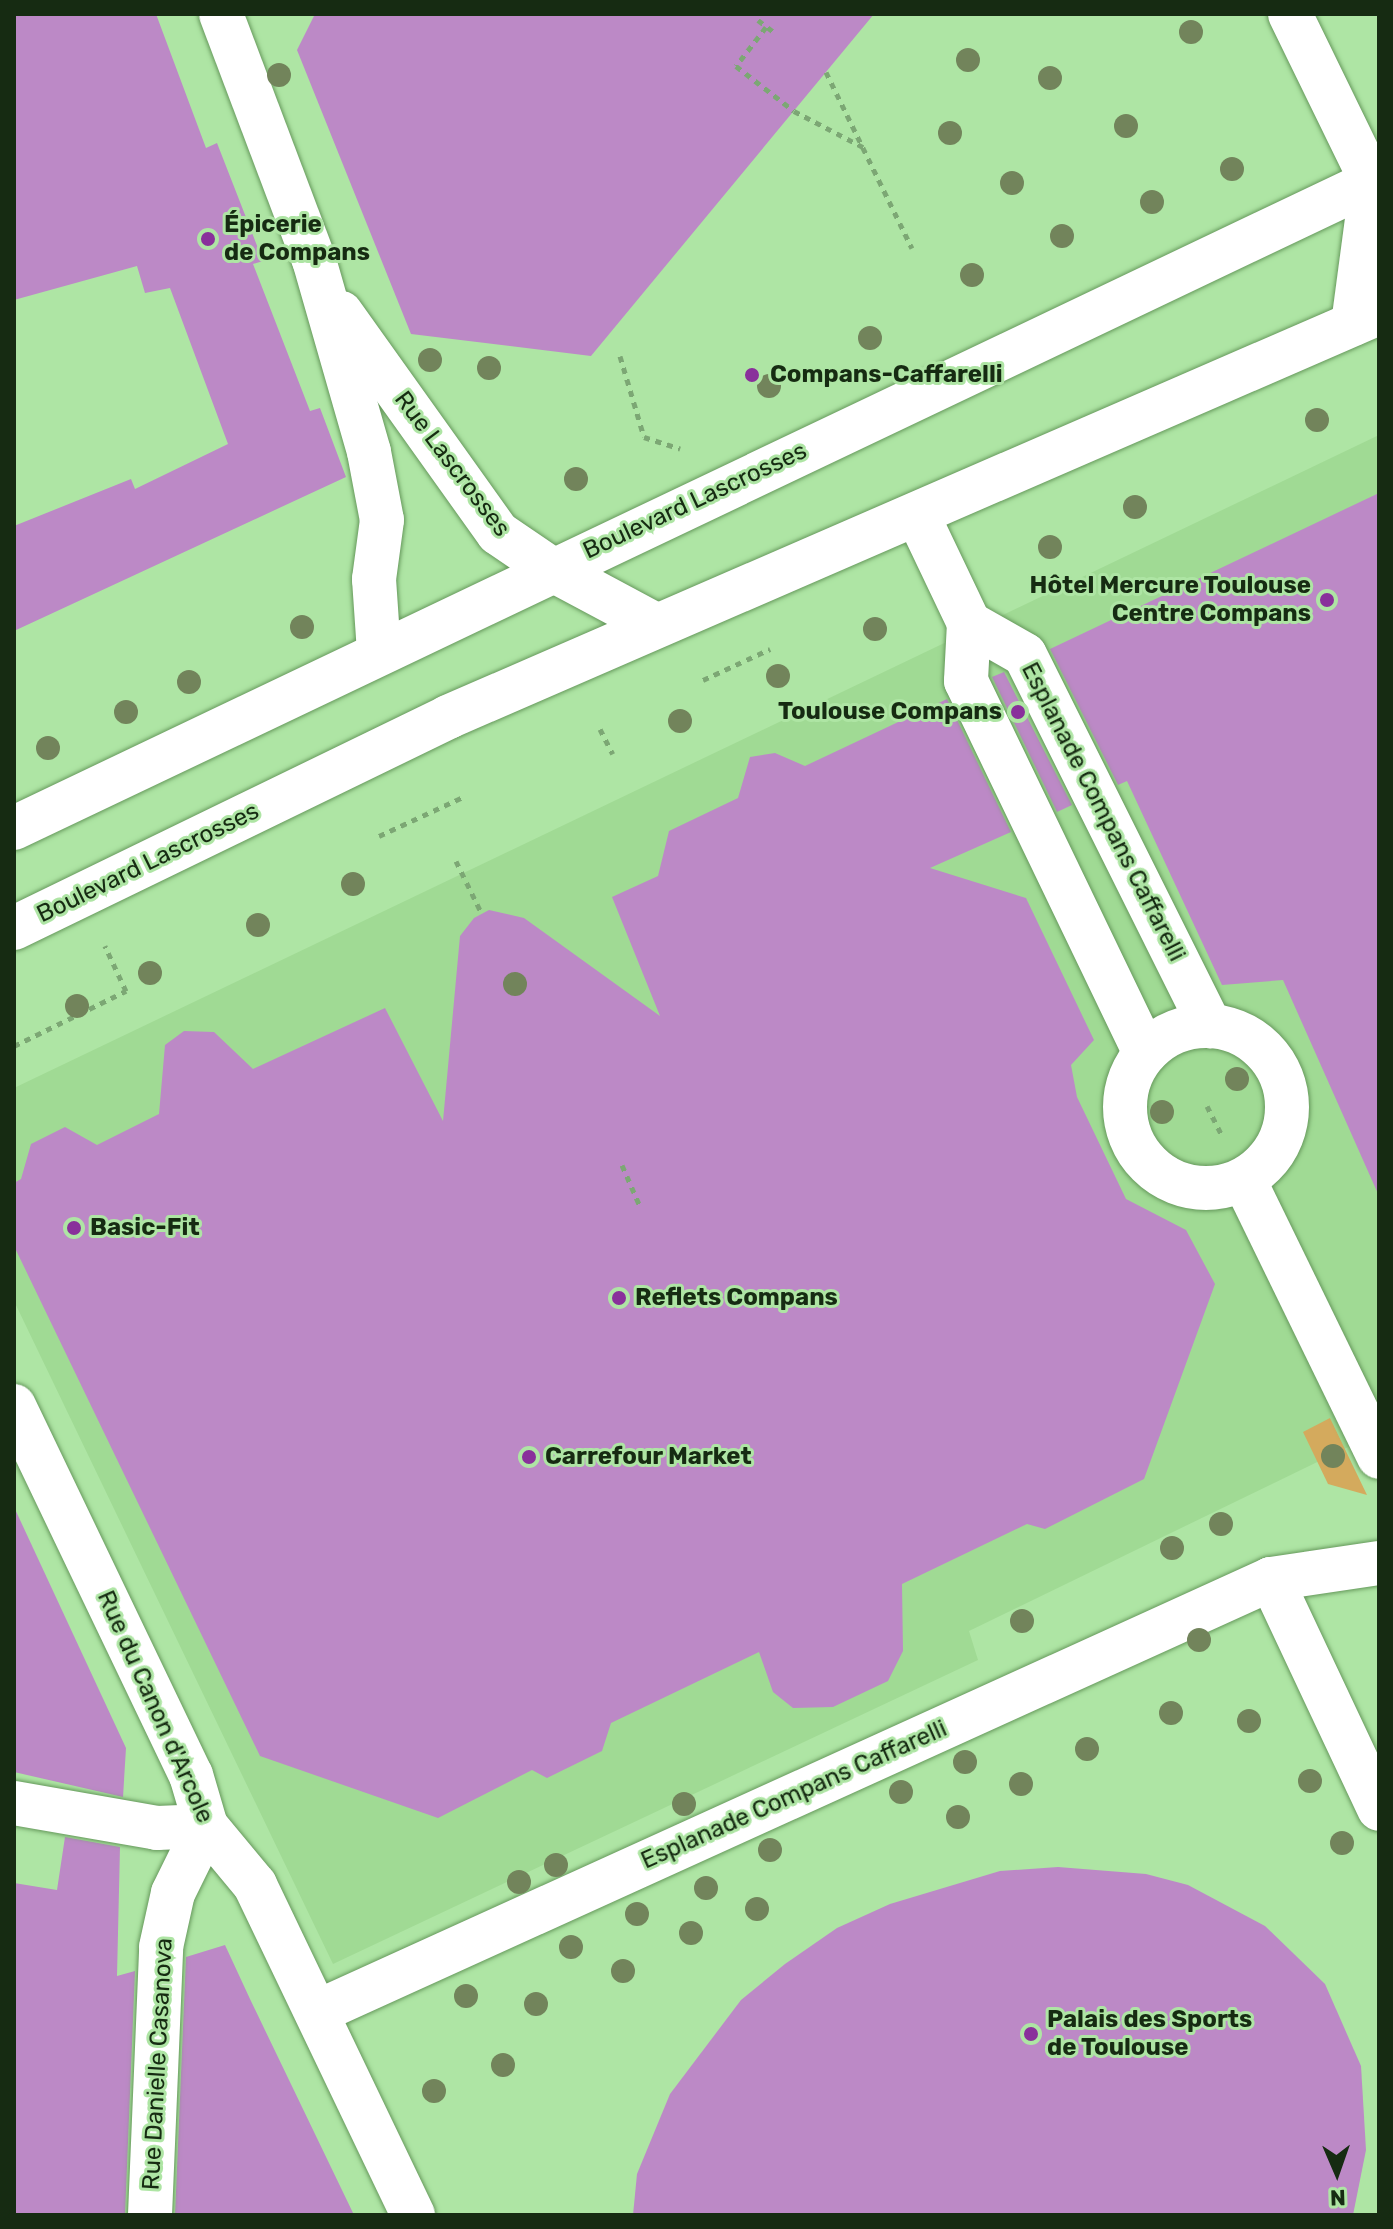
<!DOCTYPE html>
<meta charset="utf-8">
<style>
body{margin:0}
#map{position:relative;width:1393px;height:2229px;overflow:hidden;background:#aee5a4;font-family:Rubik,sans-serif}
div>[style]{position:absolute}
.built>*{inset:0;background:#a0da94}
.green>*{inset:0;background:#d4aa5d}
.building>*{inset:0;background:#bc89c6}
.path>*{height:5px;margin-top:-2.5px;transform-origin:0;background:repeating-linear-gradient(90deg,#7ca774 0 6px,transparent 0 12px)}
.roads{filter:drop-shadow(0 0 2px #66995c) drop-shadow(0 0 2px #66995c)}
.minor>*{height:44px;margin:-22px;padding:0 22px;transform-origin:22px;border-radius:22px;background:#fff}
.minor>.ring{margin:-22px;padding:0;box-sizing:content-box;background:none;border:44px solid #fff;border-radius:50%}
.major>*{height:44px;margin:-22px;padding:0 22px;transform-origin:22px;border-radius:22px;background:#fff}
.trees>*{width:24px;height:24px;margin:-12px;border-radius:50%;background:#72845b}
.dots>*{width:22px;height:22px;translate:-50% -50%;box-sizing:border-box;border:4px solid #aee5a4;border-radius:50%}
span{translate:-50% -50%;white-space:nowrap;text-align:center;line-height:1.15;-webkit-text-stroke:6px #aee5a4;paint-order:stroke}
.poi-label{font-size:24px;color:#162b12;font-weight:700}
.left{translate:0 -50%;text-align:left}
.right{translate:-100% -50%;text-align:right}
.street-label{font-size:24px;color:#162b12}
.frame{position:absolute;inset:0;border:16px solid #162b12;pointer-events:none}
.north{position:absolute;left:1297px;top:2133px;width:80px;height:80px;-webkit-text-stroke:6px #aee5a4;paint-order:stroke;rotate:178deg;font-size:22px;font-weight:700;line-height:32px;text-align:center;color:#162b12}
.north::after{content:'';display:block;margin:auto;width:28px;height:36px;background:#162b12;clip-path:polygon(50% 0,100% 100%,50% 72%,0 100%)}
</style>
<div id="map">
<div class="built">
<i style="clip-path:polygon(1379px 435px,1379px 1432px,969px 1631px,978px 1660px,333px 1964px,14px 1301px,14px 1088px)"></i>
</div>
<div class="green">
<i style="clip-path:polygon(1330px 1418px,1367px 1495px,1328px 1484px,1303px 1432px)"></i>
</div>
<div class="building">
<i style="clip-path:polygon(14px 14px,156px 14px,206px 148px,217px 143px,263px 261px,253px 264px,310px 411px,320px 408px,346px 477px,14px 631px,14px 526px,131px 479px,135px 489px,228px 444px,170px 288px,145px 293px,137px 266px,14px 300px)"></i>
<i style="clip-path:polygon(315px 14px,874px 14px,591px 356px,411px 334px,297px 50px)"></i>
<i style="clip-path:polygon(1379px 493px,1379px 1196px,1283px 980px,1222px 985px,1127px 781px,1118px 785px,1050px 649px)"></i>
<i style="clip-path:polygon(1004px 672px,1072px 805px,1057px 812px,992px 677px)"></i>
<i style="clip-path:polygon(947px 699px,1011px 832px,930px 868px,1026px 898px,1094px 1040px,1071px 1065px,1077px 1097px,1126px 1199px,1186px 1230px,1215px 1284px,1144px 1479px,1045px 1529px,1027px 1524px,902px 1584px,903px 1651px,888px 1681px,833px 1707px,793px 1708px,773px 1692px,759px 1652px,611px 1723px,602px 1751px,547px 1778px,532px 1770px,438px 1818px,260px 1756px,14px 1246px,14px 1183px,21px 1179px,31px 1144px,65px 1127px,97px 1145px,159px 1114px,165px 1045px,184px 1031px,214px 1032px,253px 1069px,385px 1008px,443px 1121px,460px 936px,474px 918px,489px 910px,524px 918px,660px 1016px,612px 897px,658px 876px,669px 831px,738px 798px,750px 757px,775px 753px,805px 766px)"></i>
<i style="clip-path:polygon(14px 1507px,126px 1748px,123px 1797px,14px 1772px)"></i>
<i style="clip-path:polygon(65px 1837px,120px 1847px,117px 1976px,135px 1971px,125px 2215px,14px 2215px,14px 1883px,57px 1890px)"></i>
<i style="clip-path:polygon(1058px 1867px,1146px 1874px,1188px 1885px,1265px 1926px,1325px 1984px,1361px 2066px,1366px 2150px,1353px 2215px,633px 2215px,637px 2174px,670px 2094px,741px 2000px,785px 1964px,837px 1928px,890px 1904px,1000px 1871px)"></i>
<i style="clip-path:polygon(225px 1945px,250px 1999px,354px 2215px,175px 2215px,186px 1957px)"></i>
</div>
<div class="path">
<i style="left:758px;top:20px;width:21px;rotate:37deg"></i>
<i style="left:766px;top:27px;width:49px;rotate:127.6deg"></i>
<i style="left:736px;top:66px;width:73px;rotate:37.8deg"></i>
<i style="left:794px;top:111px;width:78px;rotate:27.6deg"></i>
<i style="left:826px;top:72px;width:196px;rotate:64deg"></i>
<i style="left:620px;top:356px;width:84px;rotate:73.5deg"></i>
<i style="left:644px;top:437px;width:38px;rotate:18deg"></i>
<i style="left:703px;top:680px;width:74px;rotate:-24.8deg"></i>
<i style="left:600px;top:729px;width:28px;rotate:63deg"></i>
<i style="left:379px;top:836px;width:95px;rotate:-24.9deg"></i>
<i style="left:456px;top:861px;width:59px;rotate:63.9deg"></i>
<i style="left:14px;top:1046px;width:125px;rotate:-26.2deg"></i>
<i style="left:126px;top:991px;width:50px;rotate:-115deg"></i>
<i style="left:1207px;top:1106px;width:31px;rotate:63deg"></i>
<i style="left:622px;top:1165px;width:43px;rotate:66.4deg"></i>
</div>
<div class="roads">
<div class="minor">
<i style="left:221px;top:14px;width:263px;rotate:69.3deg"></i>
<i style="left:314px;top:260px;width:200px;rotate:74deg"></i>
<i style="left:369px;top:452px;width:69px;rotate:79.2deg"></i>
<i style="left:382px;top:520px;width:60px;rotate:97.7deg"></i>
<i style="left:374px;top:579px;width:74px;rotate:86.1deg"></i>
<i style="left:1290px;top:14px;width:187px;rotate:64deg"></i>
<i style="left:1372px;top:182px;width:143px;rotate:97.6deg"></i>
<i style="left:341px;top:313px;width:270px;rotate:54.5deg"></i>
<i style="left:498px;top:533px;width:64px;rotate:34.2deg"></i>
<i style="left:551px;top:569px;width:119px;rotate:28.1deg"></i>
<i style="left:917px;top:514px;width:121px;rotate:64.5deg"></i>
<i style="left:969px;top:623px;width:58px;rotate:93deg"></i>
<i style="left:966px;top:681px;width:413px;rotate:64.3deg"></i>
<i style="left:969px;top:623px;width:64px;rotate:29.7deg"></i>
<i style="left:1025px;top:655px;width:415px;rotate:63.5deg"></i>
<i class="ring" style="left:1125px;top:1026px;width:118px;height:118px"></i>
<i style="left:1244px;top:1180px;width:308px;rotate:64deg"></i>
<i style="left:14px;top:1406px;width:409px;rotate:64.4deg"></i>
<i style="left:191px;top:1775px;width:53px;rotate:73.6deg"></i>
<i style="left:206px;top:1826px;width:77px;rotate:50.3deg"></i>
<i style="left:255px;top:1885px;width:366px;rotate:64.4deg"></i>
<i style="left:1271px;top:1579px;width:254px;rotate:64.8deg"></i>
<i style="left:14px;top:1803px;width:145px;rotate:9.9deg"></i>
<i style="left:157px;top:1828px;width:49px;rotate:-2.3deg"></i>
<i style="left:317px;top:2012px;width:1048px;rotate:-24.41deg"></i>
<i style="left:1271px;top:1579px;width:109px;rotate:-8.4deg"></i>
<i style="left:150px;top:2215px;width:268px;rotate:-87.6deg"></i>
<i style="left:161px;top:1947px;width:55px;rotate:-77.5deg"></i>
<i style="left:173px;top:1893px;width:75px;rotate:-63.8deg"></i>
</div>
<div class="major">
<i style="left:14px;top:828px;width:1512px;rotate:-25.46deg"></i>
<i style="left:14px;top:928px;width:483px;rotate:-25.9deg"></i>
<i style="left:448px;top:717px;width:1015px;rotate:-23.46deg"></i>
</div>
</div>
<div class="trees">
<i style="left:1191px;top:32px"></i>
<i style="left:968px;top:60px"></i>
<i style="left:279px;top:75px"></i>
<i style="left:1050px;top:78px"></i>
<i style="left:1126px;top:126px"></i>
<i style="left:950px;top:133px"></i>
<i style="left:1232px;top:169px"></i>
<i style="left:1012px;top:183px"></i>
<i style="left:1152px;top:202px"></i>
<i style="left:1062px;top:236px"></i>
<i style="left:972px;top:275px"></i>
<i style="left:870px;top:338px"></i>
<i style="left:430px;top:360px"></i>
<i style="left:489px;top:368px"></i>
<i style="left:769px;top:386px"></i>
<i style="left:1317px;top:420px"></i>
<i style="left:576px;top:479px"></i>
<i style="left:1135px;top:507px"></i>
<i style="left:1050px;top:547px"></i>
<i style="left:302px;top:627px"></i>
<i style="left:875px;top:629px"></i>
<i style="left:778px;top:676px"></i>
<i style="left:189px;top:682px"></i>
<i style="left:126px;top:712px"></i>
<i style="left:680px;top:721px"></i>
<i style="left:48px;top:748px"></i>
<i style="left:353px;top:884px"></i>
<i style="left:258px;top:925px"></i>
<i style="left:150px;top:973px"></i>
<i style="left:515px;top:984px"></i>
<i style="left:77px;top:1006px"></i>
<i style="left:1237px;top:1079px"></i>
<i style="left:1162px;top:1112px"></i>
<i style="left:1333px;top:1456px"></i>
<i style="left:1221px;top:1524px"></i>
<i style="left:1172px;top:1548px"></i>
<i style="left:1022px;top:1621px"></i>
<i style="left:1199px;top:1640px"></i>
<i style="left:1171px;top:1713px"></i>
<i style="left:1249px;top:1721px"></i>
<i style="left:1087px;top:1749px"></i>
<i style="left:965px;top:1762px"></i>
<i style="left:1310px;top:1781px"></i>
<i style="left:1021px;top:1784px"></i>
<i style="left:901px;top:1792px"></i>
<i style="left:684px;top:1804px"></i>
<i style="left:958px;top:1817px"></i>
<i style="left:1342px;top:1843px"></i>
<i style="left:770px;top:1850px"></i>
<i style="left:556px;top:1865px"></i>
<i style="left:519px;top:1882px"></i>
<i style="left:706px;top:1888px"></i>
<i style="left:757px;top:1909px"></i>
<i style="left:637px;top:1914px"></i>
<i style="left:691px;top:1933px"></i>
<i style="left:571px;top:1947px"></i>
<i style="left:623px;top:1971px"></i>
<i style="left:466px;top:1996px"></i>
<i style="left:536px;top:2004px"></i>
<i style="left:503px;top:2065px"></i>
<i style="left:434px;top:2091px"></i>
</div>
<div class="dots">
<i style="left:208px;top:239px;background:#89309b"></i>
<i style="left:752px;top:375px;background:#89309b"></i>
<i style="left:1327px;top:600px;background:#89309b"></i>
<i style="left:1018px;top:712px;background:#89309b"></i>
<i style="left:74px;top:1228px;background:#89309b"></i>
<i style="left:619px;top:1298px;background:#89309b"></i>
<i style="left:529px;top:1457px;background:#89309b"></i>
<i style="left:1031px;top:2034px;background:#89309b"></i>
</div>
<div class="poi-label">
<span class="left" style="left:224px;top:239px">Épicerie<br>de Compans</span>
<span class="left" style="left:770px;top:375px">Compans-Caffarelli</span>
<span class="right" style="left:1311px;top:600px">Hôtel Mercure Toulouse<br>Centre Compans</span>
<span class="right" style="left:1002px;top:712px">Toulouse Compans</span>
<span class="left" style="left:90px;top:1228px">Basic-Fit</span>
<span class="left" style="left:635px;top:1298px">Reflets Compans</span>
<span class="left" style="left:545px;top:1457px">Carrefour Market</span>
<span class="left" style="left:1047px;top:2034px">Palais des Sports<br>de Toulouse</span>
</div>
<div class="street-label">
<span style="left:452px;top:464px;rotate:53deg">Rue Lascrosses</span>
<span style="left:695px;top:501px;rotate:-25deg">Boulevard Lascrosses</span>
<span style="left:1103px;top:812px;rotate:63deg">Esplanade Compans Caffarelli</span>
<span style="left:148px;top:863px;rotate:-26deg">Boulevard Lascrosses</span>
<span style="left:155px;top:1707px;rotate:66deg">Rue du Canon d'Arcole</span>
<span style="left:794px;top:1795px;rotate:-24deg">Esplanade Compans Caffarelli</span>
<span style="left:158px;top:2064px;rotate:-87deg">Rue Danielle Casanova</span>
</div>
<div class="frame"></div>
<div class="north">N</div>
</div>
